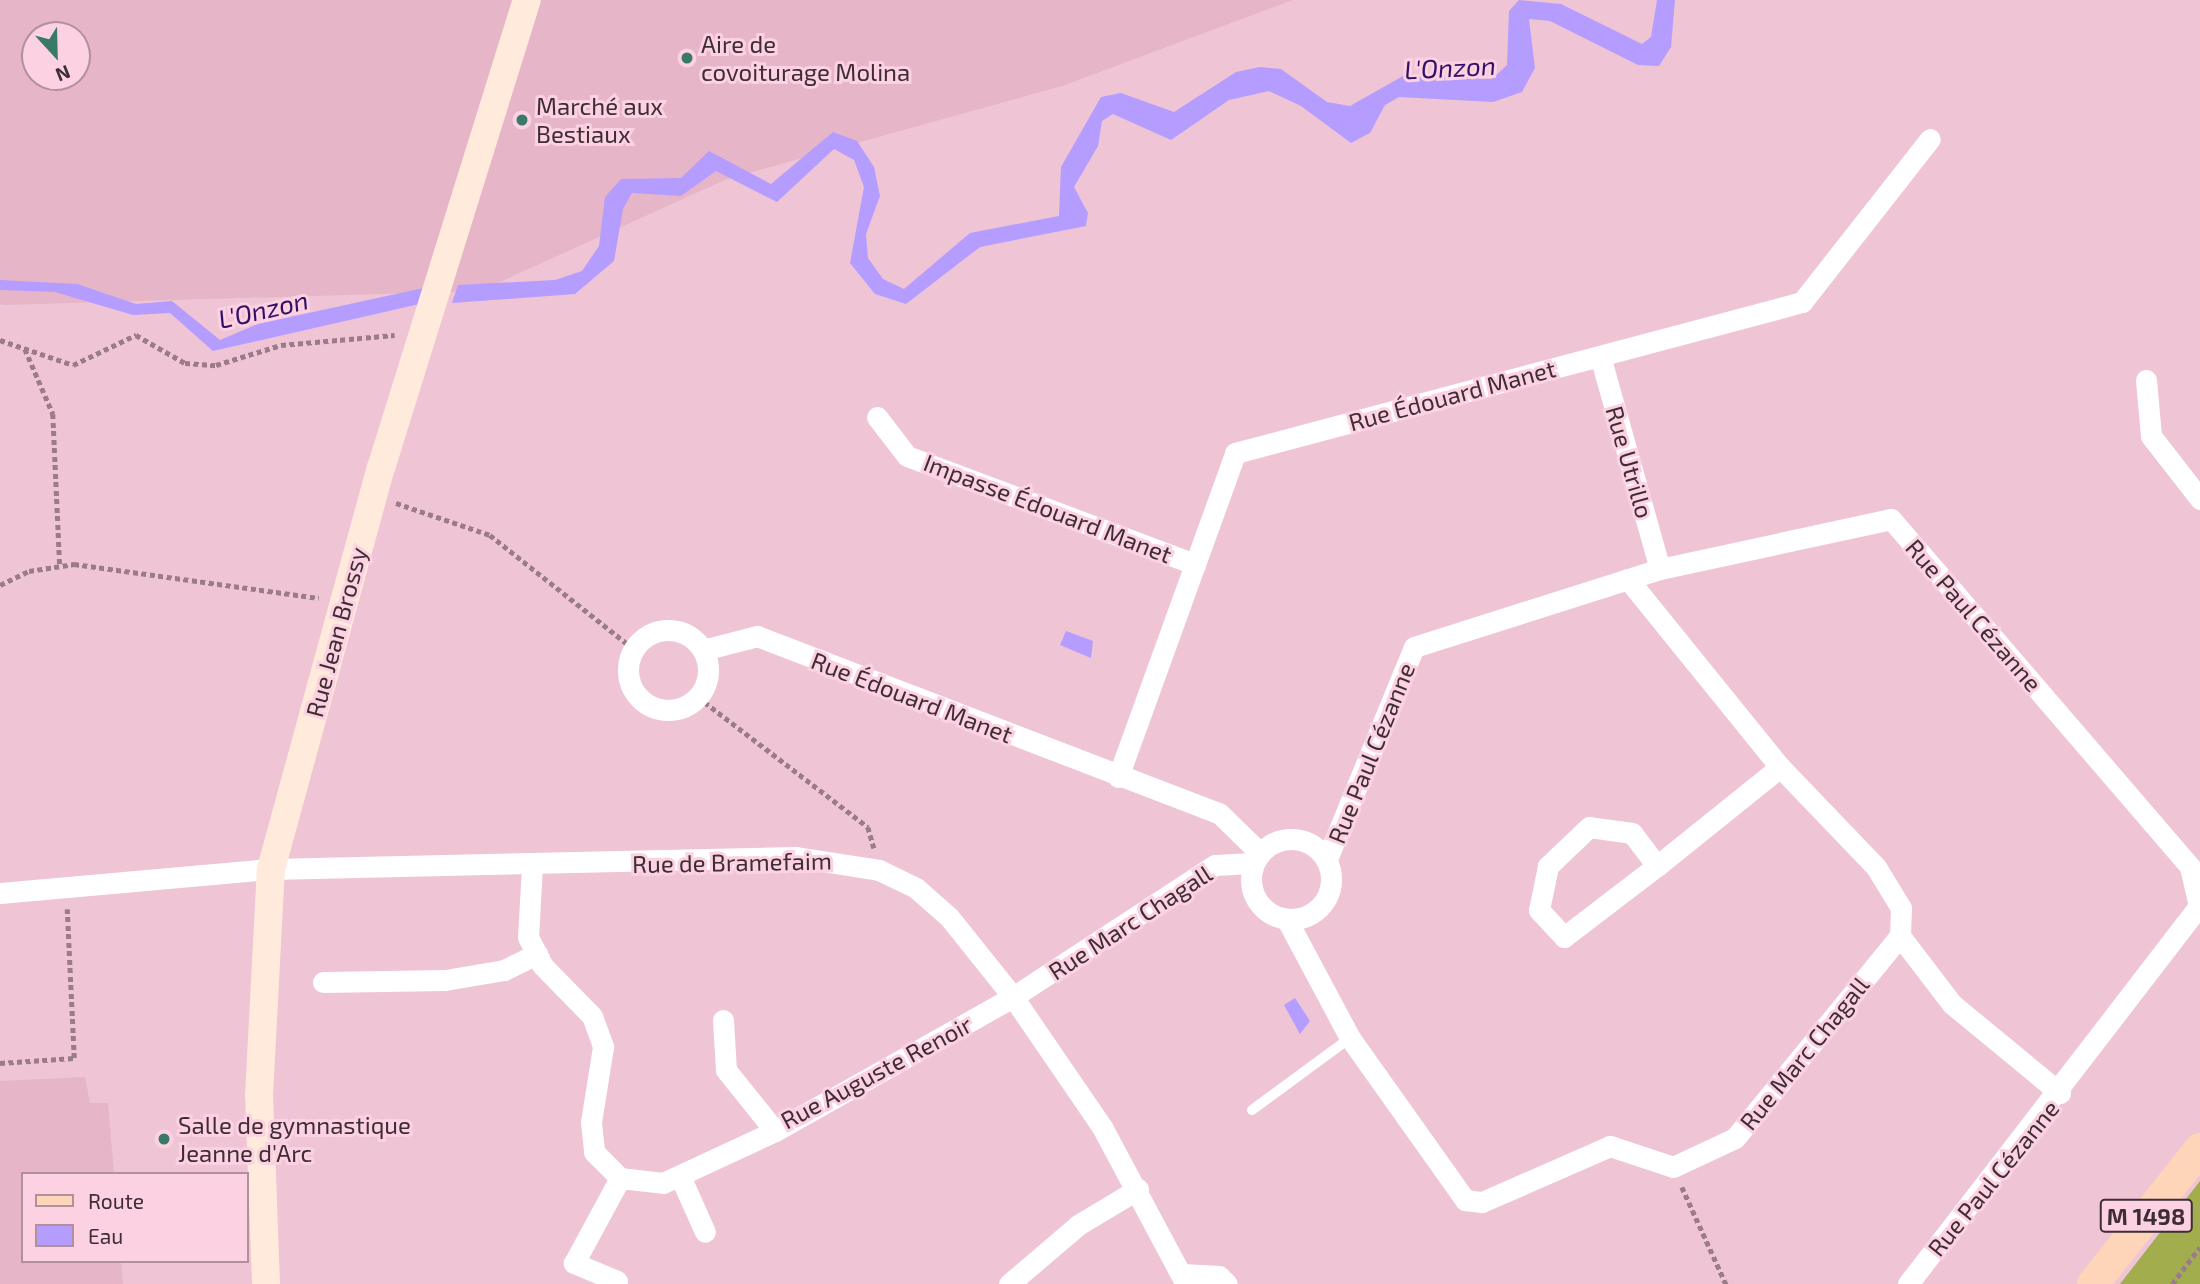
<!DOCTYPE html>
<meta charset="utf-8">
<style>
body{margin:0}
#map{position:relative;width:2200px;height:1284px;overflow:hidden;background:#efc4d4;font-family:"Exo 2",sans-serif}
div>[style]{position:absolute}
.built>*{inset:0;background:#e6b5c8}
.green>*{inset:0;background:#a2ad4e}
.water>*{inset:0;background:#b59cff}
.path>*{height:4.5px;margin-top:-2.25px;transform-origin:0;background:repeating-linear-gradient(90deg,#9a7c87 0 5px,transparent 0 8.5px)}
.lane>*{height:10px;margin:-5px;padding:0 5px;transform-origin:5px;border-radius:5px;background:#fff}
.street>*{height:21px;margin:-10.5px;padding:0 10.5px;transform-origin:10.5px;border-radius:10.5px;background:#fff}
.street>.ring{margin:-10.5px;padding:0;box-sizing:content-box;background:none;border:21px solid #fff;border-radius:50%}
.secondary>*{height:28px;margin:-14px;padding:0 14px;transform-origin:14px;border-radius:14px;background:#ffeadc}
.primary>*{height:32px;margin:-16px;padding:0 16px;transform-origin:16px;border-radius:16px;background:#fed5b9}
.dots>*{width:19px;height:19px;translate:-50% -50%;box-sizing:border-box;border:4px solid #fcd1e1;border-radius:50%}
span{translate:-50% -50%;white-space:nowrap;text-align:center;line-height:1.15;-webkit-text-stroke:6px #fcd1e1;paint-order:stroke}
.shield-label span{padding:2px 5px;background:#fcd1e1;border:2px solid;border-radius:5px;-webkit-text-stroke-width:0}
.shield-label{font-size:23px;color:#3e2e34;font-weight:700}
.poi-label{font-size:24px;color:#3e2e34}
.left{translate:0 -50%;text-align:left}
.street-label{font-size:24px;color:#3e2e34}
.water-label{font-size:26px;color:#331066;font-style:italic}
.legend{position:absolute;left:21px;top:1172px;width:228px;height:91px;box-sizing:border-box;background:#fcd1e1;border:2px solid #b0909c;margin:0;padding:9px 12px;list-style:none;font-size:21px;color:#3e2e34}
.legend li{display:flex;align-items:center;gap:14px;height:35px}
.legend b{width:35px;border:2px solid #b0909c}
.north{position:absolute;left:21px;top:21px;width:70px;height:70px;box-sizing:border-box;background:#fcd1e1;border:2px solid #b0909c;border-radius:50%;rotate:158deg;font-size:19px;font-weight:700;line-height:28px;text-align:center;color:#3e2e34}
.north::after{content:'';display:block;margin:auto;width:24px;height:32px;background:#397969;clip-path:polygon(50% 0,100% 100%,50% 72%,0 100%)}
</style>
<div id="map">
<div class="built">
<i style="clip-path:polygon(evenodd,0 0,1293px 0,1062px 86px,727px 179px,480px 291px,5px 305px,0 304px,0 0,35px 35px,77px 35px,77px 77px,35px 77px,35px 35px)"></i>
<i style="clip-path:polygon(85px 1077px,90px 1103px,108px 1103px,114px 1174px,23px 1174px,23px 1261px,121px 1261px,123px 1284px,0 1284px,0 1081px)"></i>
</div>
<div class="green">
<i style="clip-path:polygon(2200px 1181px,2200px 1284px,2120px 1284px)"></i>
</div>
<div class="water">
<i style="clip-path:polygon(1519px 0,1561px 4px,1642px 44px,1651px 37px,1657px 0,1675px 0,1671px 47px,1659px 66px,1638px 65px,1550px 21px,1529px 19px,1535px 68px,1522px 92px,1493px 102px,1399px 97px,1385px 105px,1370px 133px,1351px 143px,1301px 106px,1269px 91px,1229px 100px,1171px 140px,1113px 114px,1102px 121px,1098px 146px,1074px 187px,1088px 213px,1086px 226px,980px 247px,906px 304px,875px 294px,850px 263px,864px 187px,854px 160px,834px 149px,777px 202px,716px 171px,681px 196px,632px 193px,623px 209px,614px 261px,575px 294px,452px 303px,458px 285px,555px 280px,582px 271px,599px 246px,605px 197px,621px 179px,681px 178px,709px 151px,771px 184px,833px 132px,857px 141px,874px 167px,880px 196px,866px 234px,868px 258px,883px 279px,904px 289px,970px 233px,1059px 216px,1061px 167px,1101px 97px,1121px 93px,1174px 112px,1236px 72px,1260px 67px,1281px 69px,1327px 102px,1350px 106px,1403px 76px,1492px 79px,1507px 65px,1509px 11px)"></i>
<i style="clip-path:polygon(0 280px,77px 284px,136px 304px,172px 301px,220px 340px,258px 324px,428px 287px,424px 303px,213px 351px,170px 313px,133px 315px,55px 292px,0 290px)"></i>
<i style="clip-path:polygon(1066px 631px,1093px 641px,1091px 658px,1060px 645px)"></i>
<i style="clip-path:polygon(1295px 998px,1310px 1021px,1300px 1034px,1284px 1005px)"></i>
</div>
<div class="path">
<i style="left:0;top:340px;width:77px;rotate:18.9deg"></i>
<i style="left:73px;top:365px;width:70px;rotate:-25.5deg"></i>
<i style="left:136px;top:335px;width:56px;rotate:29.7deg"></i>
<i style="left:185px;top:363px;width:31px;rotate:4deg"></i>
<i style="left:216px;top:365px;width:68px;rotate:-17.1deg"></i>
<i style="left:281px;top:345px;width:114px;rotate:-5deg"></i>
<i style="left:25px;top:349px;width:71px;rotate:66.7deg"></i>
<i style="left:53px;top:414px;width:152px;rotate:87.4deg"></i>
<i style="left:396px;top:503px;width:99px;rotate:18.8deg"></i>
<i style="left:490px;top:535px;width:184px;rotate:38.4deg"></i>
<i style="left:0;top:585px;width:32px;rotate:-26deg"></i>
<i style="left:29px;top:571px;width:46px;rotate:-8.8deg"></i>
<i style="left:74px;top:564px;width:247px;rotate:7.9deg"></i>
<i style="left:698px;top:697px;width:214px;rotate:37.4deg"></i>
<i style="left:868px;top:827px;width:22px;rotate:74deg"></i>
<i style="left:0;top:1063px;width:74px;rotate:-3.9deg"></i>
<i style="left:74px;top:1058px;width:149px;rotate:-92.7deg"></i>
<i style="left:1682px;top:1187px;width:107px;rotate:65.6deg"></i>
<i style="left:2172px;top:1284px;width:46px;rotate:-52.9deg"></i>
</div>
<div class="lane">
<i style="left:1252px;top:1110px;width:122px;rotate:-36.3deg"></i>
</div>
<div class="street">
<i style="left:1600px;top:356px;width:221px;rotate:74.3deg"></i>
<i style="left:2146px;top:380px;width:56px;rotate:84.9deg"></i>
<i style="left:2151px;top:436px;width:80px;rotate:52.1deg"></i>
<i style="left:877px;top:417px;width:49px;rotate:52.4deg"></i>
<i style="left:907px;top:456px;width:308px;rotate:20.6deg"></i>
<i class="ring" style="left:628px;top:630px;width:59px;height:59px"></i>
<i style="left:703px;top:650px;width:56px;rotate:-14.5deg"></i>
<i style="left:757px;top:636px;width:495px;rotate:21deg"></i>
<i style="left:1219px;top:813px;width:56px;rotate:44.3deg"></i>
<i style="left:1118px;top:777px;width:344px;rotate:-70.1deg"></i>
<i style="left:1235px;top:453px;width:587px;rotate:-14.91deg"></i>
<i style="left:1802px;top:302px;width:207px;rotate:-51.9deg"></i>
<i class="ring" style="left:1251px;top:839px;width:59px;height:59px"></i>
<i style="left:1327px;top:859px;width:229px;rotate:-67.7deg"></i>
<i style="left:1414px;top:647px;width:258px;rotate:-17.6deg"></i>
<i style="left:1660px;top:569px;width:236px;rotate:-12.2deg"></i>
<i style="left:1891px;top:519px;width:459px;rotate:49.3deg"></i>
<i style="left:2190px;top:867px;width:40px;rotate:77deg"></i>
<i style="left:2199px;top:906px;width:477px;rotate:127.6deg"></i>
<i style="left:532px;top:866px;width:71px;rotate:93.2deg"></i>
<i style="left:528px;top:937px;width:31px;rotate:63deg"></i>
<i style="left:542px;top:965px;width:71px;rotate:45.6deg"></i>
<i style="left:592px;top:1016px;width:33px;rotate:70deg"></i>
<i style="left:603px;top:1047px;width:76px;rotate:99.1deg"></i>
<i style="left:591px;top:1122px;width:30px;rotate:84deg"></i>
<i style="left:594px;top:1152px;width:37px;rotate:45deg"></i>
<i style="left:620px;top:1178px;width:43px;rotate:6.6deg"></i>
<i style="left:663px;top:1183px;width:123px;rotate:-24.9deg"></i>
<i style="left:775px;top:1131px;width:273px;rotate:-29.4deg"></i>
<i style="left:1013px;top:997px;width:241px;rotate:-33.2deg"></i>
<i style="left:1215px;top:865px;width:37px;rotate:-3deg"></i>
<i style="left:1657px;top:866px;width:41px;rotate:-127.1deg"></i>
<i style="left:1632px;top:833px;width:43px;rotate:-172.1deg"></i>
<i style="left:1589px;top:827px;width:57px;rotate:136.4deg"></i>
<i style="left:1548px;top:866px;width:45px;rotate:101.6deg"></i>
<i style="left:1539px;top:910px;width:37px;rotate:47deg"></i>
<i style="left:1564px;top:937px;width:117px;rotate:-37.4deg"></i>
<i style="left:1657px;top:866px;width:158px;rotate:-38.8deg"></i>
<i style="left:0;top:893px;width:272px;rotate:-5.1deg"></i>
<i style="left:271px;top:869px;width:525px;rotate:-1.31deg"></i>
<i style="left:796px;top:857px;width:84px;rotate:8.9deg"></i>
<i style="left:879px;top:870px;width:41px;rotate:25.9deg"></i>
<i style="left:916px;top:888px;width:44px;rotate:41.3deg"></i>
<i style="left:949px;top:917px;width:102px;rotate:51.3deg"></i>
<i style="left:1013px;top:997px;width:158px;rotate:55.6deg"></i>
<i style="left:1102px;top:1127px;width:178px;rotate:61.9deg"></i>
<i style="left:1287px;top:920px;width:134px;rotate:61.9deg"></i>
<i style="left:1350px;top:1038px;width:199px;rotate:54.6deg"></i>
<i style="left:1465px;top:1200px;width:17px;rotate:7deg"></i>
<i style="left:1482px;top:1202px;width:140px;rotate:-23.6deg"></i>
<i style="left:1610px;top:1146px;width:66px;rotate:18.4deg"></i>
<i style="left:1673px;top:1167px;width:68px;rotate:-25.1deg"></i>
<i style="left:1735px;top:1138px;width:261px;rotate:-50.8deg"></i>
<i style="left:1900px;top:936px;width:28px;rotate:-88deg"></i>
<i style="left:1901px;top:908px;width:48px;rotate:-121.4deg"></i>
<i style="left:1876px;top:867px;width:139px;rotate:-133.8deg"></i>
<i style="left:1780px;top:767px;width:242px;rotate:-129deg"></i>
<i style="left:1900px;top:936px;width:86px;rotate:52.6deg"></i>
<i style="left:1952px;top:1004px;width:140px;rotate:39.5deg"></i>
<i style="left:323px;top:982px;width:122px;rotate:-0.9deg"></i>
<i style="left:445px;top:980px;width:60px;rotate:-9.6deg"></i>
<i style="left:504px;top:970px;width:37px;rotate:-26deg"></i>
<i style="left:723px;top:1020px;width:50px;rotate:86.6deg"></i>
<i style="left:726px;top:1070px;width:78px;rotate:51.2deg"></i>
<i style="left:680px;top:1176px;width:61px;rotate:65.9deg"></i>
<i style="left:1182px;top:1274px;width:37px;rotate:3deg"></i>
<i style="left:1219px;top:1276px;width:11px;rotate:45deg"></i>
<i style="left:617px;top:1281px;width:47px;rotate:-157.3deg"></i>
<i style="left:574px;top:1263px;width:97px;rotate:-61.6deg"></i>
<i style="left:1009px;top:1284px;width:91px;rotate:-40.5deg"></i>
<i style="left:1078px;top:1225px;width:70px;rotate:-31deg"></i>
</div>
<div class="secondary">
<i style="left:266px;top:1284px;width:188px;rotate:-92.1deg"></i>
<i style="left:259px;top:1096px;width:227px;rotate:-87deg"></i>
<i style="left:271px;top:869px;width:416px;rotate:-74.7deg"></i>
<i style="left:381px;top:468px;width:490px;rotate:-72.7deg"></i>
</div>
<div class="primary">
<i style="left:2093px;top:1284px;width:172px;rotate:-51.6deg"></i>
</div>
<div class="dots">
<i style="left:687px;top:58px;background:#397969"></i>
<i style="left:522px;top:120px;background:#397969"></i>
<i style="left:164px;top:1139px;background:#397969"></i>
</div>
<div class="shield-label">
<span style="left:2146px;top:1216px">M 1498</span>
</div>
<div class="poi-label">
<span class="left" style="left:701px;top:58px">Aire de<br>covoiturage Molina</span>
<span class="left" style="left:536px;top:120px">Marché aux<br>Bestiaux</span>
<span class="left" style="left:178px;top:1139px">Salle de gymnastique<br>Jeanne d'Arc</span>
</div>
<div class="street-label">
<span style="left:1452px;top:395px;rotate:-15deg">Rue Édouard Manet</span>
<span style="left:1630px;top:462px;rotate:74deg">Rue Utrillo</span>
<span style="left:1048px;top:508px;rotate:21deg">Impasse Édouard Manet</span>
<span style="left:1974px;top:615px;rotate:49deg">Rue Paul Cézanne</span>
<span style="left:336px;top:632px;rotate:-75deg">Rue Jean Brossy</span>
<span style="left:912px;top:697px;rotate:21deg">Rue Édouard Manet</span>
<span style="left:1371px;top:753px;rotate:-68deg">Rue Paul Cézanne</span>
<span style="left:732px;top:862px;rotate:-1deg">Rue de Bramefaim</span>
<span style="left:1130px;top:922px;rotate:-33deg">Rue Marc Chagall</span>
<span style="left:1804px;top:1053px;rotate:-51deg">Rue Marc Chagall</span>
<span style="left:876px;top:1072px;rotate:-28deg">Rue Auguste Renoir</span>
<span style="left:1993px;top:1178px;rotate:-51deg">Rue Paul Cézanne</span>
</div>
<div class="water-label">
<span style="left:1450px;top:67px;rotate:-3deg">L'Onzon</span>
<span style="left:263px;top:309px;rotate:-13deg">L'Onzon</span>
</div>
<ul class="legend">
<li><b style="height:9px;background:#fed5b9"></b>Route</li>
<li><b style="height:19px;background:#b59cff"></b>Eau</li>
</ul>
<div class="north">N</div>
</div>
